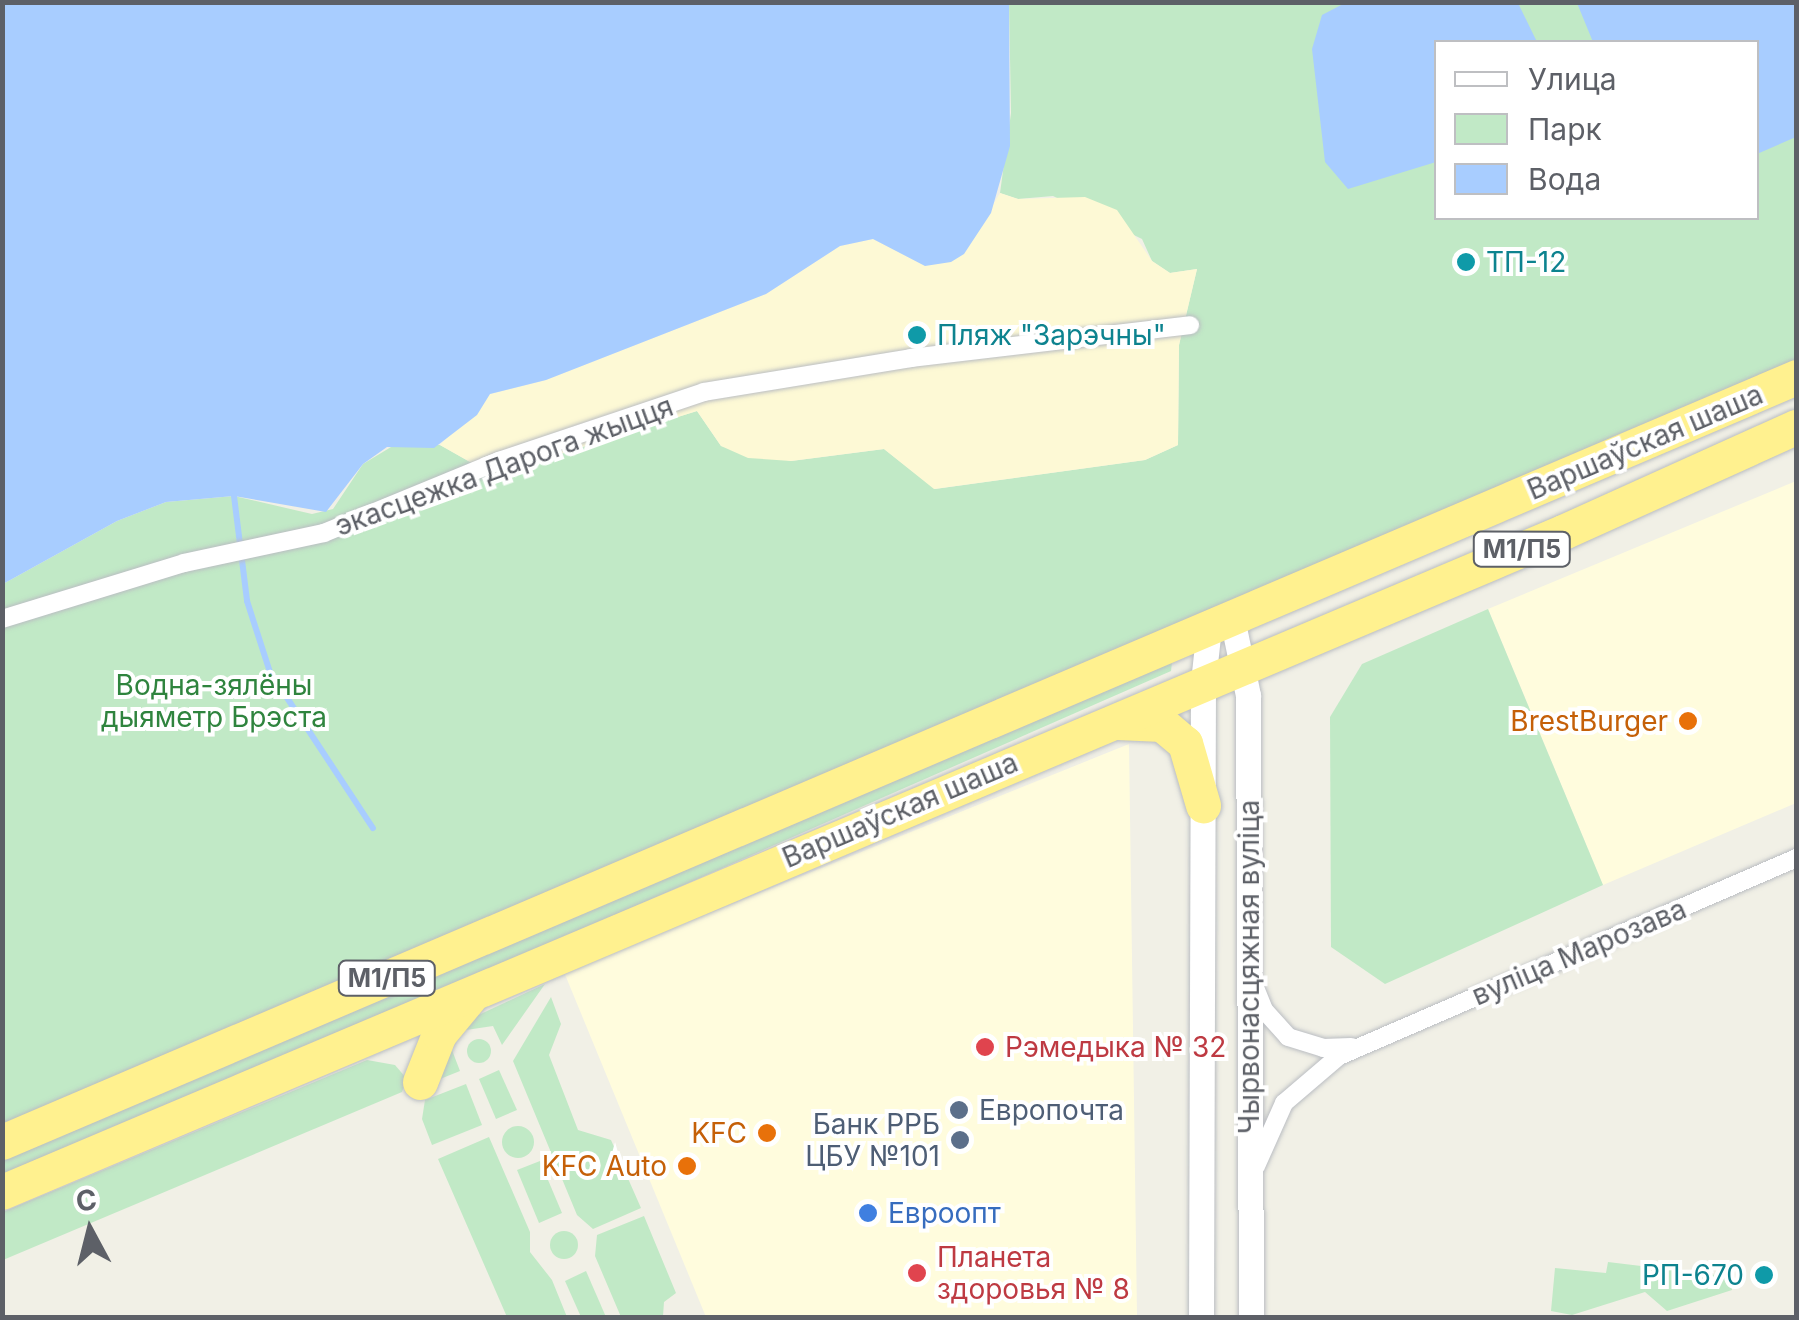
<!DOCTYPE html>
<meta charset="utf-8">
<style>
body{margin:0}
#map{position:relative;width:1799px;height:1320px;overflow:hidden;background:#f1f0e6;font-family:Inter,sans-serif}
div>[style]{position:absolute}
.commercial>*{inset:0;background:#fffcdd}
.green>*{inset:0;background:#c1e9c6}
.round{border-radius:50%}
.sand>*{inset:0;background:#fdf9d5}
.water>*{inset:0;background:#a8cdff}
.stream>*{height:6px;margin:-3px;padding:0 3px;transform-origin:3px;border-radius:3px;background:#a8cdff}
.roads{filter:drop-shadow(0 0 2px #babdc2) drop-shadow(0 0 2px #babdc2)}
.street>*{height:18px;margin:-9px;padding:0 9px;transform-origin:9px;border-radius:9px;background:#fff}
.secondary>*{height:25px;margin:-12.5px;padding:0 12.5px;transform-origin:12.5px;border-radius:12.5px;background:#fff}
.highway>*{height:35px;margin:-17.5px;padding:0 17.5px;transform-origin:17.5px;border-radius:17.5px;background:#fff18f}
.dots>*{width:28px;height:28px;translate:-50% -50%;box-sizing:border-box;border:5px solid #fff;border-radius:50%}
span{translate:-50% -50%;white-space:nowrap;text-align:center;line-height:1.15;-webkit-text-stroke:8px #fff;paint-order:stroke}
.shield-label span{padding:2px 8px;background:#fff;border:2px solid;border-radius:8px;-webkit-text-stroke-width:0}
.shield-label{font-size:25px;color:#5d6067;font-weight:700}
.culture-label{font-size:28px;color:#0d838f}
.left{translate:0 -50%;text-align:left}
.right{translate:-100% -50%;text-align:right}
.street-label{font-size:28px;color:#5d6067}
.park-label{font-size:28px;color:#2f843e}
.food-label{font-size:28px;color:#c56008}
.health-label{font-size:28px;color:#be3a42}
.service-label{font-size:28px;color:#4e5e75}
.shop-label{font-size:28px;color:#366cbe}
.frame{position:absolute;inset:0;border:5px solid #5d6067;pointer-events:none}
.legend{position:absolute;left:1434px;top:40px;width:325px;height:180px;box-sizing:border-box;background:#fff;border:2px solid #bebfc2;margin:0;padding:12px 18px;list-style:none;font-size:30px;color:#5d6067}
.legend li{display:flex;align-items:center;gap:20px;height:50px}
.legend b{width:50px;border:2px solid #bebfc2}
.north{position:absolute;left:40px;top:1180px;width:100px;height:100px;-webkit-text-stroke:8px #fff;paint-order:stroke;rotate:353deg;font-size:28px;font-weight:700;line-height:40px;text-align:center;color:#5d6067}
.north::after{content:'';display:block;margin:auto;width:35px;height:45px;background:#5d6067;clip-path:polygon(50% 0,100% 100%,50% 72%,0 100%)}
</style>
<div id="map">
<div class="commercial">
<i style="clip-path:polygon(1796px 481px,1796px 803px,1603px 885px,1488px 609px)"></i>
<i style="clip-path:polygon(1129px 744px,1137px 1317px,706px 1317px,564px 972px)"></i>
</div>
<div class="green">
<i style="clip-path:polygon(evenodd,1009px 3px,1796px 3px,1796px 362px,3px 1132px,3px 584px,117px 521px,166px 502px,234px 496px,312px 514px,333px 509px,363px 464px,396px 444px,440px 445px,493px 475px,697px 411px,721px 446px,791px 461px,884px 449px,935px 489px,1145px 460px,1178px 445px,1179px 345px,1197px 269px,1170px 273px,1152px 261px,1142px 239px,1053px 196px,1018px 199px,1000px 193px,1011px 113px,1009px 3px,1436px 42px,1756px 42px,1756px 218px,1436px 218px,1436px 42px)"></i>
<i style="clip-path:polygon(1488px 609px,1603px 885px,1385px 984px,1331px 947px,1330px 717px,1362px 664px)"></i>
<i style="clip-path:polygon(1172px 662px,1171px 671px,597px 923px,3px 1176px,3px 1159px)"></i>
<i style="clip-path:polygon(545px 984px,502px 1045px,493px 1026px,466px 1030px,450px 1045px,460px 1071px,430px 1083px,455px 1026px)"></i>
<i style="clip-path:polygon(551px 997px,561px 1024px,549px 1055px,578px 1130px,611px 1140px,641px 1208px,593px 1229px,577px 1215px,513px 1061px)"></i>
<i class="round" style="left:467px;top:1039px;width:24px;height:24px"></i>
<i style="clip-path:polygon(367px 1060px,395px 1065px,407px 1079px,402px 1092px,3px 1260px,3px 1212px)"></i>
<i style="clip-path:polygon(499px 1070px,517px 1110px,496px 1119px,479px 1079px)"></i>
<i style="clip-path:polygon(466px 1084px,482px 1125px,432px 1145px,422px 1119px,425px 1100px)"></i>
<i class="round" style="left:502px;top:1126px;width:32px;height:32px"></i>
<i style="clip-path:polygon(489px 1137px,530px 1232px,530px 1252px,552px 1280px,567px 1317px,507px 1317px,438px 1159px)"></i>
<i style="clip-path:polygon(540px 1161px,562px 1213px,539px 1223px,517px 1170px)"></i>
<i style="clip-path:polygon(644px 1216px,676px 1293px,664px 1302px,663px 1316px,621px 1317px,595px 1256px,597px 1235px)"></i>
<i class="round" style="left:550px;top:1231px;width:28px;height:28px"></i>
<i style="clip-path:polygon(1608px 1262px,1732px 1277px,1732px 1290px,1667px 1311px,1645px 1292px,1572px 1315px,1551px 1311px,1555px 1268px,1606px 1273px)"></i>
<i style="clip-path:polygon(586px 1271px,606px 1317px,581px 1317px,565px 1281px)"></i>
</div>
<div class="sand">
<i style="clip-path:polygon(1000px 193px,1018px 199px,1085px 197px,1117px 210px,1152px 261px,1170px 273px,1197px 269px,1179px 345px,1178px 445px,1145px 460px,934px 489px,884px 449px,791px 461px,748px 458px,721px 446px,697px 411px,493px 475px,440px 445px,490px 394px,546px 380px,766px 294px,840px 246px,873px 239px,913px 259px,964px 254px)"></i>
</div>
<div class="water">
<i style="clip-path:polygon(3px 2px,1009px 3px,1010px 146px,991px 213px,964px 254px,951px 262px,925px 266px,873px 239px,840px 246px,766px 294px,546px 380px,490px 394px,477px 415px,434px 448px,387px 447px,363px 464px,326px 512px,234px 496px,166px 502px,117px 521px,3px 584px)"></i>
<i style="clip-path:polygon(1347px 2px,1518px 3px,1537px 42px,1436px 42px,1436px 162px,1348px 189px,1325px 162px,1312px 49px,1322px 15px)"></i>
<i style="clip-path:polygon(1577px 3px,1796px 3px,1796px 137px,1757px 154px,1756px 42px,1593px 42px)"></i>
</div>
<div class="stream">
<i style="left:234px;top:496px;width:106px;rotate:82.9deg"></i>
<i style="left:247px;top:601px;width:75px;rotate:72.1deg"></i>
<i style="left:270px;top:672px;width:187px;rotate:56.6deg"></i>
</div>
<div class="roads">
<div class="street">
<i style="left:2px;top:619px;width:190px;rotate:-17.1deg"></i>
<i style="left:184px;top:563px;width:143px;rotate:-12.1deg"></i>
<i style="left:324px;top:533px;width:189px;rotate:-22.4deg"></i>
<i style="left:499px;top:461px;width:216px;rotate:-18.6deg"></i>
<i style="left:704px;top:392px;width:210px;rotate:-9.3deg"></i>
<i style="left:911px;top:358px;width:281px;rotate:-6.7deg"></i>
<i style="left:1254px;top:985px;width:27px;rotate:68deg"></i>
<i style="left:1264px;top:1010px;width:36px;rotate:48deg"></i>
<i style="left:1288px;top:1037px;width:37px;rotate:17deg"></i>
<i style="left:1323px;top:1048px;width:28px;rotate:-2deg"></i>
<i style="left:1256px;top:1166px;width:69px;rotate:-66deg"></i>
<i style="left:1284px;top:1103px;width:72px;rotate:-40.5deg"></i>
<i style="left:1339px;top:1056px;width:498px;rotate:-23.4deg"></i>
</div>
<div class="secondary">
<i style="left:1232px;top:618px;width:79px;rotate:78.3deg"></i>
<i style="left:1248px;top:695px;width:623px;rotate:89.72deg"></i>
<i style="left:1201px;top:1318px;width:636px;rotate:-89.82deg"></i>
<i style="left:1203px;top:682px;width:55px;rotate:-83.8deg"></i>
</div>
<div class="highway">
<i style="left:1117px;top:722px;width:45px;rotate:2.5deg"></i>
<i style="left:1162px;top:724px;width:30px;rotate:40deg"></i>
<i style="left:1185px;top:743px;width:65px;rotate:73.8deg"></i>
<i style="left:420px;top:1082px;width:52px;rotate:-68.4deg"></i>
<i style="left:439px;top:1034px;width:47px;rotate:-50.2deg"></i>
<i style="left:2px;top:1142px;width:1950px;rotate:-23.09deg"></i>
<i style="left:2px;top:1192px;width:1695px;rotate:-22.92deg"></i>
<i style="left:1563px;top:532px;width:256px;rotate:-24.3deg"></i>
</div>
</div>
<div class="dots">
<i style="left:1466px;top:262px;background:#0f9aa8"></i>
<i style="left:917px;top:335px;background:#0f9aa8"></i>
<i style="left:1688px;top:721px;background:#e8710a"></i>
<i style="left:985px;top:1047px;background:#e0444e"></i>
<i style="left:959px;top:1110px;background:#5c6f8a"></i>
<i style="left:767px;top:1133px;background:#e8710a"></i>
<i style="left:960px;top:1140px;background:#5c6f8a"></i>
<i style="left:687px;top:1166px;background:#e8710a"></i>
<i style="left:868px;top:1213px;background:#3f7fe0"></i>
<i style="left:917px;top:1273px;background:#e0444e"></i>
<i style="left:1764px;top:1275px;background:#0f9aa8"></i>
</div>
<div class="shield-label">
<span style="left:1522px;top:549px">М1/П5</span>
<span style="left:387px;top:978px">М1/П5</span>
</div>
<div class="culture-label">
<span class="left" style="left:1486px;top:262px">ТП-12</span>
<span class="left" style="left:937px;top:335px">Пляж "Зарэчны"</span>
<span class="right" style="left:1744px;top:1275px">РП-670</span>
</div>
<div class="street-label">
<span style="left:1645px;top:442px;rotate:-23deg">Варшаўская шаша</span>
<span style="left:504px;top:466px;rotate:-20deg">экасцежка Дарога жыцця</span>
<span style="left:900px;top:810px;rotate:-23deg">Варшаўская шаша</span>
<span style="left:1579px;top:952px;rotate:-23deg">вуліца Марозава</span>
<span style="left:1249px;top:967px;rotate:-90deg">Чырвонасцяжная вуліца</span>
</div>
<div class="park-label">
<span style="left:214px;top:701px">Водна-зялёны<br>дыяметр Брэста</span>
</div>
<div class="food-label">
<span class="right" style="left:1668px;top:721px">BrestBurger</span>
<span class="right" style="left:747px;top:1133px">KFC</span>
<span class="right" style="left:667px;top:1166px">KFC Auto</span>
</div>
<div class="health-label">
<span class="left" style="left:1005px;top:1047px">Рэмедыка № 32</span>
<span class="left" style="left:937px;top:1273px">Планета<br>здоровья № 8</span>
</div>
<div class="service-label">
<span class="left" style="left:979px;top:1110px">Европочта</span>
<span class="right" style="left:940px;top:1140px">Банк РРБ<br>ЦБУ №101</span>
</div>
<div class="shop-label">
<span class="left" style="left:888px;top:1213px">Евроопт</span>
</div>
<div class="frame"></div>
<ul class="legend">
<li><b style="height:12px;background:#fff"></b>Улица</li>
<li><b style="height:28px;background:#c1e9c6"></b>Парк</li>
<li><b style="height:28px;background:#a8cdff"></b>Вода</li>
</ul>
<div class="north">С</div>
</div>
